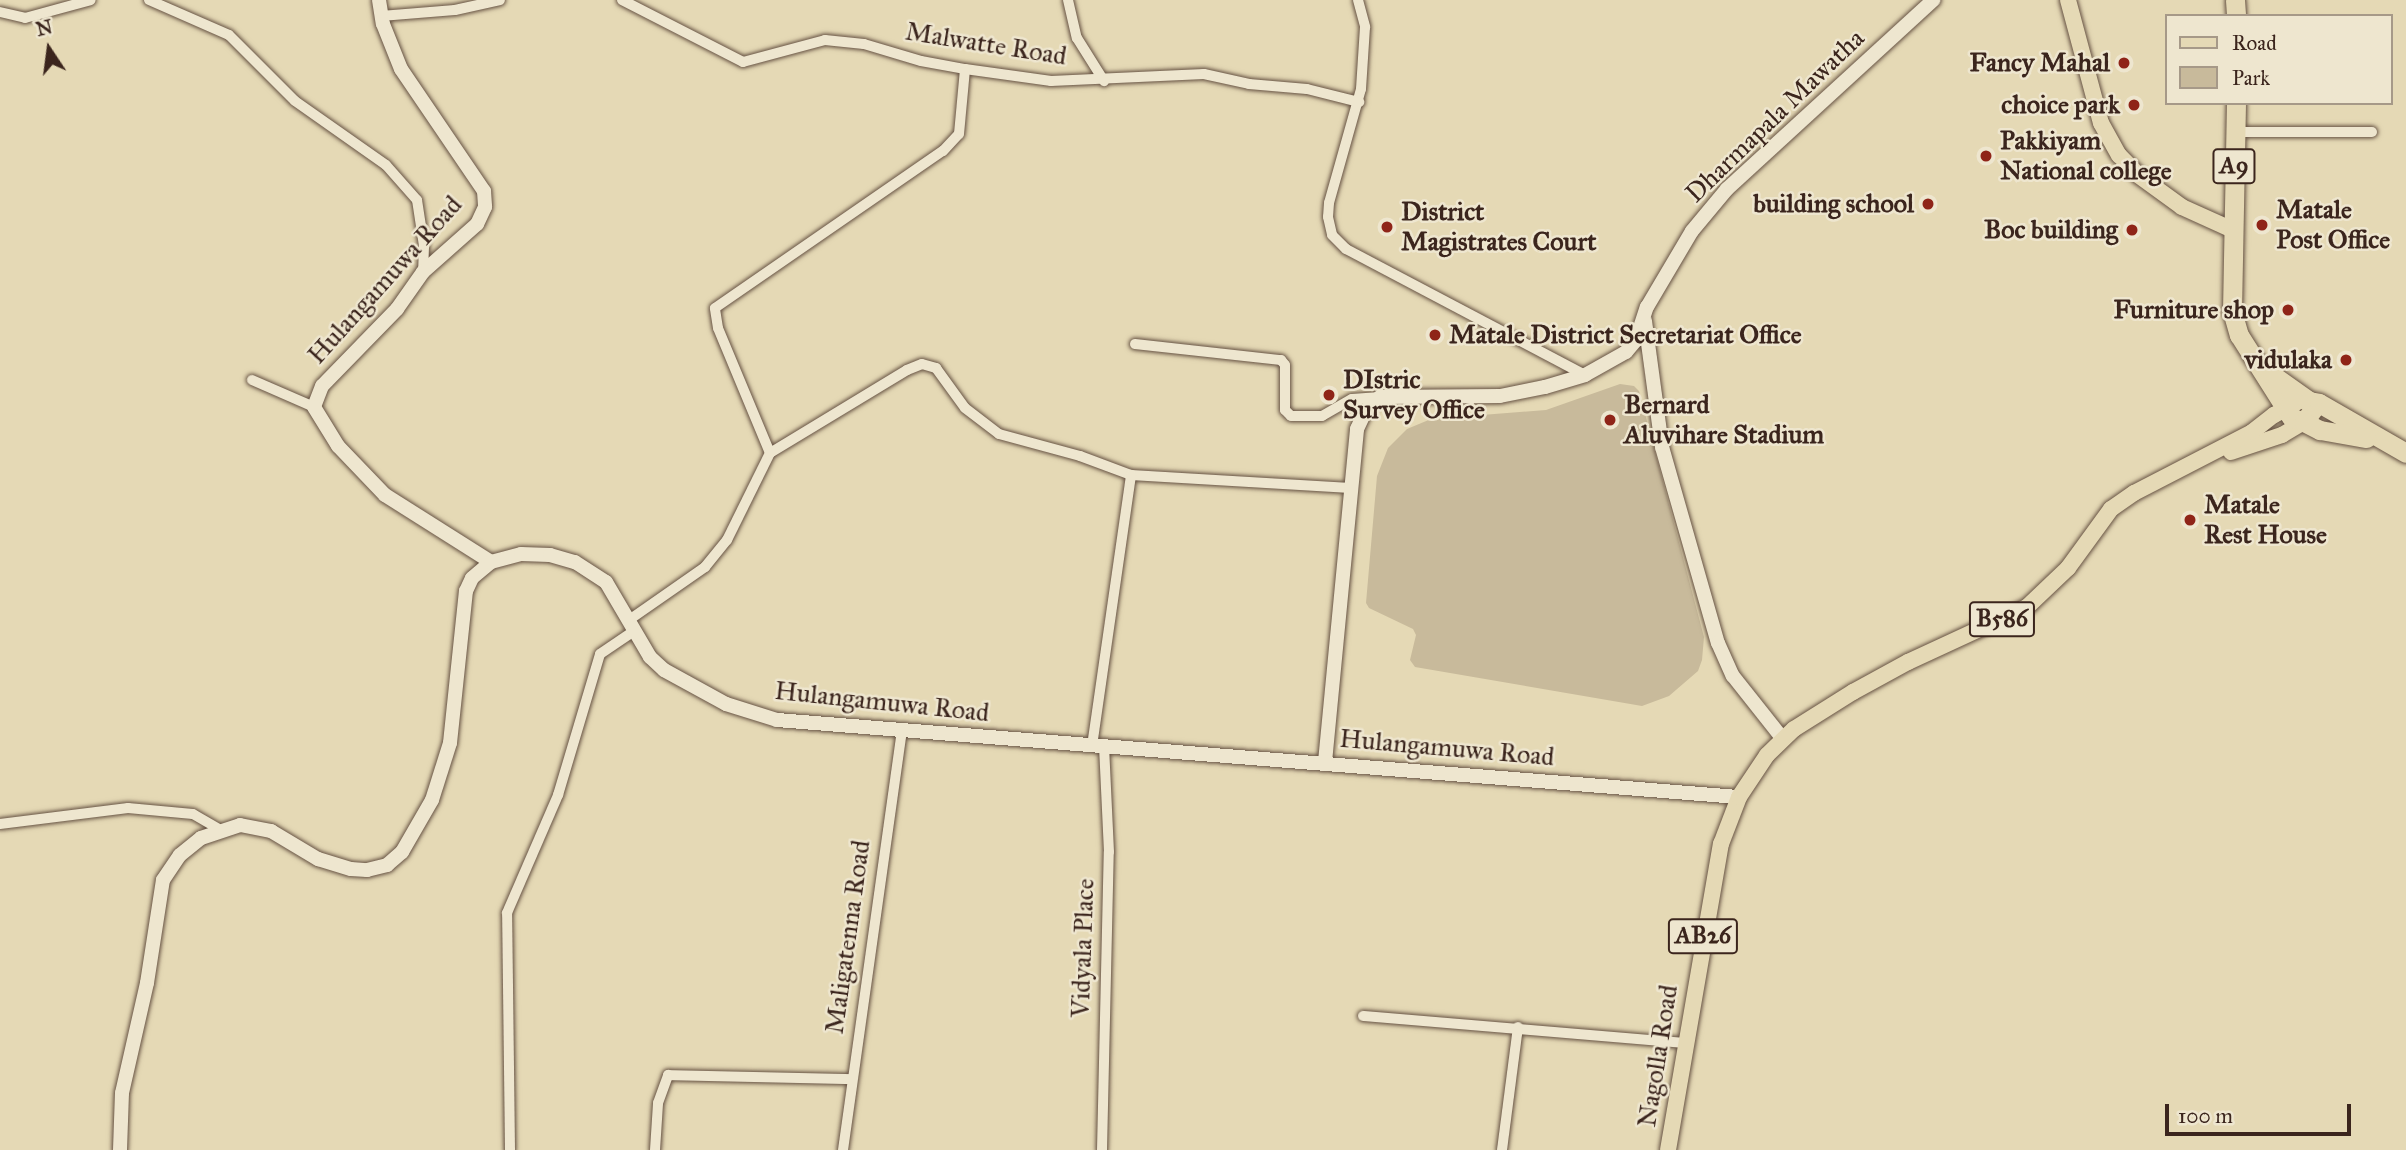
<!DOCTYPE html>
<style>
body{margin:0}
#map{position:relative;width:2406px;height:1150px;overflow:hidden;background:#e5d9b5;font-family:"IM FELL Great Primer",serif}
div>[style]{position:absolute}
.green>*{inset:0;background:#c8ba9b}
.roads{filter:drop-shadow(0 0 2px #665243) drop-shadow(0 0 2px #665243)}
.street>*{height:10px;margin:-5px;padding:0 5px;transform-origin:5px;border-radius:5px;background:#eee6cf}
.secondary>*{height:14px;margin:-7px;padding:0 7px;transform-origin:7px;border-radius:7px;background:#eee6cf}
.primary>*{height:16px;margin:-8px;padding:0 8px;transform-origin:8px;border-radius:8px;background:#e5d9b5}
.highway>*{height:19px;margin:-9.5px;padding:0 9.5px;transform-origin:9.5px;border-radius:9.5px;background:#e5d9b5}
.dots>*{width:19px;height:19px;translate:-50% -50%;box-sizing:border-box;border:4px solid #eee6cf;border-radius:50%}
span{translate:-50% -50%;white-space:nowrap;text-align:center;line-height:1.15;-webkit-text-stroke:5px #eee6cf;paint-order:stroke}
.shield-label span{padding:2px 5px;background:#eee6cf;border:2px solid;border-radius:5px;-webkit-text-stroke-width:0}
.shield-label{font-size:24px;color:#3b251d;font-weight:700}
.street-label{font-size:26px;color:#3b251d}
.poi-label{font-size:26px;color:#3b251d;font-weight:700}
.right{translate:-100% -50%;text-align:right}
.left{translate:0 -50%;text-align:left}
.legend{position:absolute;left:2165px;top:14px;width:228px;height:91px;box-sizing:border-box;background:#eee6cf;border:2px solid #a69988;margin:0;padding:9px 12px;list-style:none;font-size:21px;color:#3b251d}
.legend li{display:flex;align-items:center;gap:14px;height:35px}
.legend b{width:35px;border:2px solid #a69988}
.north{position:absolute;left:14px;top:14px;width:70px;height:70px;-webkit-text-stroke:5px #eee6cf;paint-order:stroke;rotate:347deg;font-size:19px;font-weight:700;line-height:28px;text-align:center;color:#3b251d}
.north::after{content:'';display:block;margin:auto;width:24px;height:32px;background:#3b251d;clip-path:polygon(50% 0,100% 100%,50% 72%,0 100%)}
.scale{position:absolute;left:2165px;top:1104px;width:186px;height:32px;box-sizing:border-box;border:4px solid #3b251d;border-top:0;padding-left:9px;font-size:21px;line-height:24px;white-space:nowrap;color:#3b251d;-webkit-text-stroke:5px #eee6cf;paint-order:stroke}
</style>
<div id="map">
<div class="green">
<i style="clip-path:polygon(1620px 384px,1634px 386px,1639px 391px,1704px 637px,1702px 660px,1698px 671px,1669px 696px,1642px 706px,1415px 667px,1410px 660px,1416px 635px,1413px 629px,1369px 608px,1366px 603px,1377px 476px,1388px 448px,1407px 429px,1431px 419px,1546px 410px)"></i>
</div>
<div class="roads">
<div class="street">
<i style="left:149px;top:0;width:87px;rotate:23.6deg"></i>
<i style="left:229px;top:35px;width:93px;rotate:45deg"></i>
<i style="left:295px;top:101px;width:111px;rotate:35.1deg"></i>
<i style="left:386px;top:165px;width:47px;rotate:48.5deg"></i>
<i style="left:417px;top:200px;width:47px;rotate:81.3deg"></i>
<i style="left:424px;top:246px;width:26px;rotate:92deg"></i>
<i style="left:622px;top:0;width:136px;rotate:27.1deg"></i>
<i style="left:743px;top:62px;width:85px;rotate:-15deg"></i>
<i style="left:825px;top:40px;width:39px;rotate:6deg"></i>
<i style="left:864px;top:44px;width:59px;rotate:16.6deg"></i>
<i style="left:921px;top:61px;width:45px;rotate:10.3deg"></i>
<i style="left:965px;top:69px;width:87px;rotate:7.9deg"></i>
<i style="left:1051px;top:81px;width:153px;rotate:-2.6deg"></i>
<i style="left:1204px;top:74px;width:46px;rotate:12.5deg"></i>
<i style="left:1249px;top:84px;width:58px;rotate:4.9deg"></i>
<i style="left:1307px;top:89px;width:54px;rotate:14deg"></i>
<i style="left:1068px;top:0;width:39px;rotate:77deg"></i>
<i style="left:1077px;top:38px;width:51px;rotate:57.9deg"></i>
<i style="left:1358px;top:0;width:28px;rotate:75deg"></i>
<i style="left:1365px;top:27px;width:62px;rotate:93.7deg"></i>
<i style="left:1361px;top:89px;width:118px;rotate:105.7deg"></i>
<i style="left:1329px;top:203px;width:14px;rotate:94deg"></i>
<i style="left:1328px;top:217px;width:18px;rotate:77deg"></i>
<i style="left:1332px;top:235px;width:20px;rotate:45deg"></i>
<i style="left:1346px;top:249px;width:270px;rotate:27.8deg"></i>
<i style="left:0;top:12px;width:26px;rotate:13deg"></i>
<i style="left:25px;top:18px;width:68px;rotate:-15.3deg"></i>
<i style="left:381px;top:16px;width:74px;rotate:-4.6deg"></i>
<i style="left:455px;top:10px;width:46px;rotate:-12.5deg"></i>
<i style="left:2235px;top:132px;width:137px"></i>
<i style="left:1135px;top:344px;width:147px;rotate:6.3deg"></i>
<i style="left:1281px;top:360px;width:6px;rotate:51deg"></i>
<i style="left:1285px;top:365px;width:45px;rotate:90deg"></i>
<i style="left:1285px;top:410px;width:8px;rotate:45deg"></i>
<i style="left:1291px;top:416px;width:31px"></i>
<i style="left:1322px;top:416px;width:34px;rotate:-30deg"></i>
<i style="left:1352px;top:399px;width:28px;rotate:-4deg"></i>
<i style="left:252px;top:380px;width:68px;rotate:23.5deg"></i>
<i style="left:770px;top:453px;width:135px;rotate:-112.6deg"></i>
<i style="left:718px;top:328px;width:20px;rotate:-99deg"></i>
<i style="left:715px;top:308px;width:277px;rotate:-34.6deg"></i>
<i style="left:943px;top:151px;width:23px;rotate:-47deg"></i>
<i style="left:959px;top:134px;width:65px;rotate:-84.7deg"></i>
<i style="left:629px;top:620px;width:93px;rotate:-34.9deg"></i>
<i style="left:705px;top:567px;width:35px;rotate:-51deg"></i>
<i style="left:727px;top:540px;width:97px;rotate:-63.7deg"></i>
<i style="left:770px;top:453px;width:160px;rotate:-31.2deg"></i>
<i style="left:907px;top:370px;width:16px;rotate:-22deg"></i>
<i style="left:922px;top:364px;width:15px;rotate:16deg"></i>
<i style="left:936px;top:368px;width:49px;rotate:54.1deg"></i>
<i style="left:965px;top:408px;width:43px;rotate:37.4deg"></i>
<i style="left:999px;top:434px;width:84px;rotate:15.2deg"></i>
<i style="left:1080px;top:456px;width:54px;rotate:20.4deg"></i>
<i style="left:1131px;top:475px;width:220px;rotate:3.4deg"></i>
<i style="left:1092px;top:746px;width:274px;rotate:-81.8deg"></i>
<i style="left:0;top:824px;width:129px;rotate:-7.1deg"></i>
<i style="left:128px;top:808px;width:65px;rotate:5.3deg"></i>
<i style="left:193px;top:814px;width:32px;rotate:30deg"></i>
<i style="left:1363px;top:1016px;width:324px;rotate:4.8deg"></i>
<i style="left:510px;top:1150px;width:237px;rotate:-90.7deg"></i>
<i style="left:507px;top:913px;width:129px;rotate:-66.6deg"></i>
<i style="left:558px;top:795px;width:147px;rotate:-73.4deg"></i>
<i style="left:600px;top:654px;width:41px;rotate:-34.1deg"></i>
<i style="left:655px;top:1150px;width:47px;rotate:-86.3deg"></i>
<i style="left:658px;top:1103px;width:30px;rotate:-70deg"></i>
<i style="left:668px;top:1075px;width:183px;rotate:1.3deg"></i>
<i style="left:843px;top:1150px;width:422px;rotate:-82deg"></i>
<i style="left:1102px;top:1150px;width:298px;rotate:-88.7deg"></i>
<i style="left:1109px;top:852px;width:105px;rotate:-92.7deg"></i>
<i style="left:1502px;top:1150px;width:124px;rotate:-82.6deg"></i>
</div>
<div class="secondary">
<i style="left:379px;top:0;width:24px;rotate:81deg"></i>
<i style="left:383px;top:24px;width:48px;rotate:68.2deg"></i>
<i style="left:401px;top:69px;width:148px;rotate:55.8deg"></i>
<i style="left:484px;top:191px;width:16px;rotate:86deg"></i>
<i style="left:485px;top:207px;width:19px;rotate:115deg"></i>
<i style="left:477px;top:224px;width:72px;rotate:138.4deg"></i>
<i style="left:423px;top:272px;width:45px;rotate:125.1deg"></i>
<i style="left:397px;top:309px;width:107px;rotate:134.2deg"></i>
<i style="left:322px;top:386px;width:22px;rotate:111deg"></i>
<i style="left:314px;top:407px;width:46px;rotate:58.4deg"></i>
<i style="left:338px;top:446px;width:68px;rotate:46.2deg"></i>
<i style="left:385px;top:495px;width:125px;rotate:32.3deg"></i>
<i style="left:1645px;top:321px;width:127px;rotate:82.3deg"></i>
<i style="left:1662px;top:447px;width:204px;rotate:74.1deg"></i>
<i style="left:1718px;top:643px;width:36px;rotate:66deg"></i>
<i style="left:1733px;top:676px;width:80px;rotate:51.6deg"></i>
<i style="left:1325px;top:762px;width:335px;rotate:-84.5deg"></i>
<i style="left:1357px;top:429px;width:21px;rotate:-65deg"></i>
<i style="left:1366px;top:410px;width:19px;rotate:-43deg"></i>
<i style="left:1380px;top:397px;width:120px;rotate:-0.5deg"></i>
<i style="left:1500px;top:396px;width:46px;rotate:-11.3deg"></i>
<i style="left:1545px;top:387px;width:42px;rotate:-16.7deg"></i>
<i style="left:1585px;top:375px;width:47px;rotate:-29.3deg"></i>
<i style="left:1626px;top:352px;width:16px;rotate:-50deg"></i>
<i style="left:1636px;top:340px;width:35px;rotate:-72deg"></i>
<i style="left:1647px;top:307px;width:88px;rotate:-59.4deg"></i>
<i style="left:1692px;top:231px;width:55px;rotate:-50.2deg"></i>
<i style="left:1727px;top:189px;width:280px;rotate:-42.5deg"></i>
<i style="left:120px;top:1150px;width:57px;rotate:-88deg"></i>
<i style="left:122px;top:1093px;width:113px;rotate:-77.2deg"></i>
<i style="left:147px;top:983px;width:104px;rotate:-81.2deg"></i>
<i style="left:163px;top:880px;width:30px;rotate:-56deg"></i>
<i style="left:180px;top:855px;width:27px;rotate:-39deg"></i>
<i style="left:201px;top:838px;width:41px;rotate:-18.4deg"></i>
<i style="left:240px;top:825px;width:32px;rotate:11deg"></i>
<i style="left:271px;top:831px;width:55px;rotate:30.8deg"></i>
<i style="left:318px;top:859px;width:34px;rotate:17deg"></i>
<i style="left:351px;top:869px;width:16px;rotate:4deg"></i>
<i style="left:367px;top:870px;width:21px;rotate:-14deg"></i>
<i style="left:387px;top:865px;width:20px;rotate:-41deg"></i>
<i style="left:402px;top:852px;width:60px;rotate:-60deg"></i>
<i style="left:432px;top:800px;width:60px;rotate:-72.5deg"></i>
<i style="left:450px;top:743px;width:153px;rotate:-84deg"></i>
<i style="left:466px;top:591px;width:14px;rotate:-65deg"></i>
<i style="left:472px;top:578px;width:25px;rotate:-40deg"></i>
<i style="left:491px;top:562px;width:31px;rotate:-15deg"></i>
<i style="left:521px;top:554px;width:29px;rotate:2deg"></i>
<i style="left:550px;top:555px;width:26px;rotate:16deg"></i>
<i style="left:575px;top:562px;width:37px;rotate:33deg"></i>
<i style="left:606px;top:582px;width:87px;rotate:59.6deg"></i>
<i style="left:650px;top:657px;width:19px;rotate:43deg"></i>
<i style="left:664px;top:670px;width:71px;rotate:28.7deg"></i>
<i style="left:726px;top:704px;width:53px;rotate:17.4deg"></i>
<i style="left:777px;top:720px;width:965px;rotate:4.58deg"></i>
</div>
<div class="primary">
<i style="left:2068px;top:0;width:127px;rotate:75deg"></i>
<i style="left:2101px;top:123px;width:37px;rotate:61deg"></i>
<i style="left:2119px;top:155px;width:28px;rotate:46deg"></i>
<i style="left:2138px;top:175px;width:54px;rotate:36deg"></i>
<i style="left:2182px;top:207px;width:56px;rotate:24.3deg"></i>
<i style="left:2231px;top:452px;width:54px;rotate:-18.4deg"></i>
<i style="left:2282px;top:435px;width:26px;rotate:-31deg"></i>
<i style="left:1668px;top:1150px;width:311px;rotate:-80.2deg"></i>
<i style="left:1721px;top:844px;width:50px;rotate:-69deg"></i>
<i style="left:1739px;top:797px;width:50px;rotate:-56.3deg"></i>
<i style="left:1767px;top:755px;width:37px;rotate:-44deg"></i>
<i style="left:1794px;top:729px;width:70px;rotate:-32.1deg"></i>
<i style="left:1853px;top:692px;width:63px;rotate:-28.6deg"></i>
<i style="left:1908px;top:662px;width:131px;rotate:-24.8deg"></i>
<i style="left:2027px;top:607px;width:57px;rotate:-43.6deg"></i>
<i style="left:2068px;top:568px;width:73px;rotate:-53.9deg"></i>
<i style="left:2111px;top:509px;width:28px;rotate:-35deg"></i>
<i style="left:2134px;top:493px;width:133px;rotate:-27.3deg"></i>
<i style="left:2252px;top:432px;width:28px;rotate:-38deg"></i>
<i style="left:2274px;top:415px;width:16px;rotate:-27deg"></i>
</div>
<div class="highway">
<i style="left:2235px;top:0;width:16px;rotate:86deg"></i>
<i style="left:2236px;top:103px;width:208px;rotate:91.1deg"></i>
<i style="left:2232px;top:311px;width:25px;rotate:74deg"></i>
<i style="left:2239px;top:335px;width:97px;rotate:57.6deg"></i>
<i style="left:2291px;top:417px;width:14px;rotate:21deg"></i>
<i style="left:2304px;top:422px;width:16px;rotate:-55deg"></i>
<i style="left:2313px;top:409px;width:9px;rotate:-117deg"></i>
<i style="left:2309px;top:401px;width:7px;rotate:-153deg"></i>
<i style="left:2303px;top:398px;width:9px;rotate:162deg"></i>
<i style="left:2294px;top:401px;width:9px;rotate:131deg"></i>
<i style="left:2264px;top:369px;width:55px;rotate:35.4deg"></i>
<i style="left:2309px;top:401px;width:10px;rotate:11deg"></i>
<i style="left:2319px;top:403px;width:100px;rotate:29.9deg"></i>
<i style="left:2304px;top:422px;width:18px;rotate:27deg"></i>
<i style="left:2320px;top:430px;width:47px;rotate:9.9deg"></i>
</div>
</div>
<div class="dots">
<i style="left:2124px;top:63px;background:#8f2418"></i>
<i style="left:2134px;top:105px;background:#8f2418"></i>
<i style="left:1986px;top:156px;background:#8f2418"></i>
<i style="left:1928px;top:204px;background:#8f2418"></i>
<i style="left:2262px;top:225px;background:#8f2418"></i>
<i style="left:1387px;top:227px;background:#8f2418"></i>
<i style="left:2132px;top:230px;background:#8f2418"></i>
<i style="left:2288px;top:310px;background:#8f2418"></i>
<i style="left:1435px;top:335px;background:#8f2418"></i>
<i style="left:2346px;top:360px;background:#8f2418"></i>
<i style="left:1329px;top:395px;background:#8f2418"></i>
<i style="left:1610px;top:420px;background:#8f2418"></i>
<i style="left:2190px;top:520px;background:#8f2418"></i>
</div>
<div class="shield-label">
<span style="left:2234px;top:166px">A9</span>
<span style="left:2002px;top:619px">B586</span>
<span style="left:1703px;top:936px">AB26</span>
</div>
<div class="street-label">
<span style="left:986px;top:44px;rotate:9deg">Malwatte Road</span>
<span style="left:1775px;top:116px;rotate:-44deg">Dharmapala Mawatha</span>
<span style="left:385px;top:280px;rotate:-48deg">Hulangamuwa Road</span>
<span style="left:882px;top:702px;rotate:6deg">Hulangamuwa Road</span>
<span style="left:1447px;top:748px;rotate:5deg">Hulangamuwa Road</span>
<span style="left:848px;top:937px;rotate:-82deg">Maligatenna Road</span>
<span style="left:1083px;top:948px;rotate:-88deg">Vidyala Place</span>
<span style="left:1658px;top:1056px;rotate:-81deg">Nagolla Road</span>
</div>
<div class="poi-label">
<span class="right" style="left:2110px;top:63px">Fancy Mahal</span>
<span class="right" style="left:2120px;top:105px">choice park</span>
<span class="left" style="left:2000px;top:156px">Pakkiyam<br>National college</span>
<span class="right" style="left:1914px;top:204px">building school</span>
<span class="left" style="left:2276px;top:225px">Matale<br>Post Office</span>
<span class="left" style="left:1401px;top:227px">District<br>Magistrates Court</span>
<span class="right" style="left:2118px;top:230px">Boc building</span>
<span class="right" style="left:2274px;top:310px">Furniture shop</span>
<span class="left" style="left:1449px;top:335px">Matale District Secretariat Office</span>
<span class="right" style="left:2332px;top:360px">vidulaka</span>
<span class="left" style="left:1343px;top:395px">DIstric<br>Survey Office</span>
<span class="left" style="left:1624px;top:420px">Bernard<br>Aluvihare Stadium</span>
<span class="left" style="left:2204px;top:520px">Matale<br>Rest House</span>
</div>
<ul class="legend">
<li><b style="height:9px;background:#e5d9b5"></b>Road</li>
<li><b style="height:19px;background:#c8ba9b"></b>Park</li>
</ul>
<div class="north">N</div>
<div class="scale">100 m</div>
</div>
